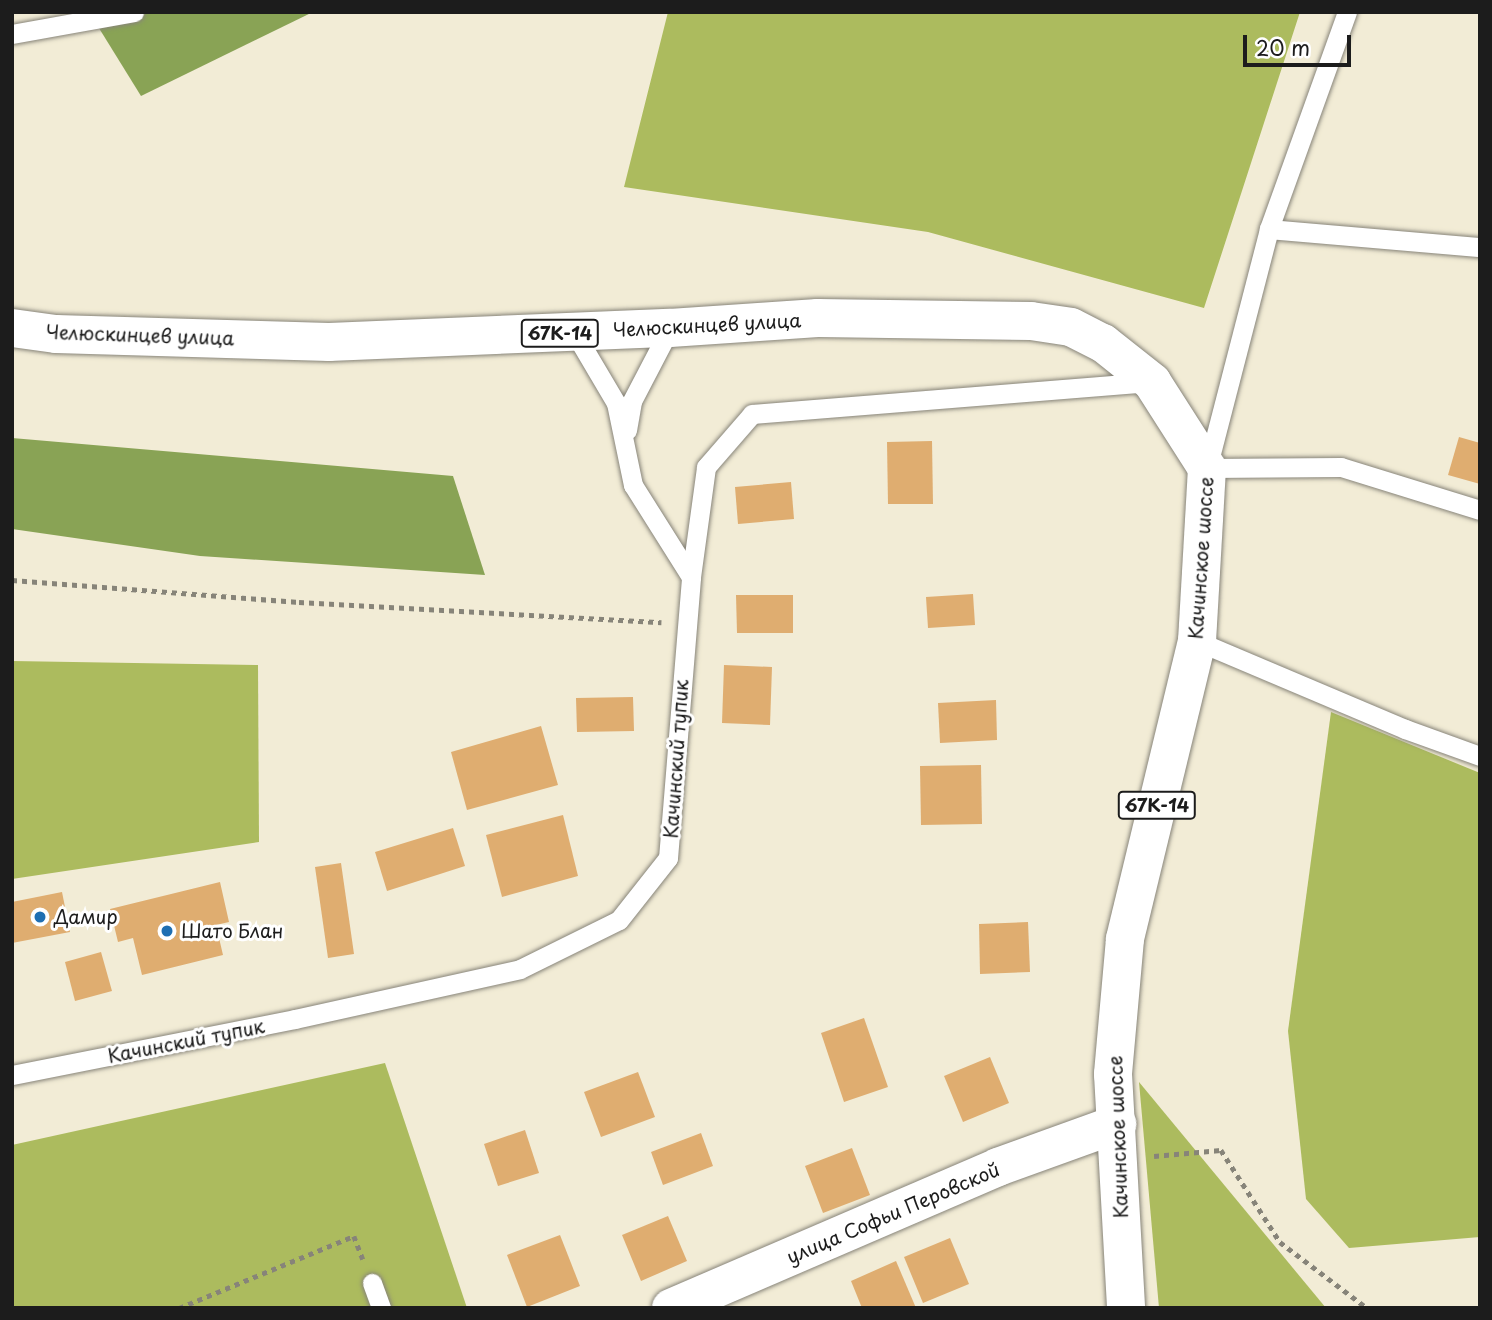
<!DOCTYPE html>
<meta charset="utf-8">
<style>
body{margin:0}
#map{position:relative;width:1492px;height:1320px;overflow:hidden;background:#f2ecd6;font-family:"Playpen Sans",sans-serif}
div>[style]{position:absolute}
.green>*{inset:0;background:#acbb5e}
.forest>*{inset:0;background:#89a355}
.building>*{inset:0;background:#dfad70}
.path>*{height:4.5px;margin-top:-2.25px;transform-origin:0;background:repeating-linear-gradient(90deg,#878479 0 5px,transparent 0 10px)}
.roads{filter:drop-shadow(0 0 2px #878479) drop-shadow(0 0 2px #878479)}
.lane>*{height:19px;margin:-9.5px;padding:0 9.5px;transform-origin:9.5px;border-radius:9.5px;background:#fff}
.secondary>*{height:38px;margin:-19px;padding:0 19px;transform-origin:19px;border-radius:19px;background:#fff}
.primary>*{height:38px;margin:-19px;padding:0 19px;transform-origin:19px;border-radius:19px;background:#fff}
.dots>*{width:19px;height:19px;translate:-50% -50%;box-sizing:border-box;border:4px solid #fff;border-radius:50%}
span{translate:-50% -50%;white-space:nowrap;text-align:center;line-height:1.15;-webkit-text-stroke:6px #fff;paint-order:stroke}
.shield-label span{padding:2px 5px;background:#fff;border:2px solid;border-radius:5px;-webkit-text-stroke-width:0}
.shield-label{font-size:18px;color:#1c1c1c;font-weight:700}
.street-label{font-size:19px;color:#1c1c1c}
.poi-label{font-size:19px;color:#1c1c1c}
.left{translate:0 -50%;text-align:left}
.frame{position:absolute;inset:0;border:14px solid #1c1c1c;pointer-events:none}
.scale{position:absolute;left:1243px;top:35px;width:108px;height:32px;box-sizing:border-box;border:4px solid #1c1c1c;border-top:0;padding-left:9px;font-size:21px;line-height:24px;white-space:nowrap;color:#1c1c1c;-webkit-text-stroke:5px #fff;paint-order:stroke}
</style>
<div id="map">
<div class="green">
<i style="clip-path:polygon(668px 12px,1300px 12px,1204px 308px,928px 232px,624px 187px)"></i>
<i style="clip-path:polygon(12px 661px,258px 665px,259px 842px,12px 879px)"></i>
<i style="clip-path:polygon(1331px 712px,1480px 773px,1480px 1237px,1349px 1248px,1306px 1199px,1288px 1031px)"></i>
<i style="clip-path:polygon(385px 1063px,467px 1308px,12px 1308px,12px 1145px)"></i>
<i style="clip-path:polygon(1139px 1082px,1326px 1308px,1159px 1308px)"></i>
</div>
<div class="forest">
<i style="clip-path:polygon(89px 12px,313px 12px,141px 96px)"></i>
<i style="clip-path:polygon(12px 438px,453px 476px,485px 575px,200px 556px,12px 529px)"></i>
</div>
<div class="building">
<i style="clip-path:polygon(1459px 437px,1480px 443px,1480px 484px,1448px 475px)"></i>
<i style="clip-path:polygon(932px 441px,933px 504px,888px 504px,887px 442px)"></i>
<i style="clip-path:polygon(791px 482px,794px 519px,738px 524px,735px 487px)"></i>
<i style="clip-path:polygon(973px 594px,975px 625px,928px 628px,926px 597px)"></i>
<i style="clip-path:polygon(736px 595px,793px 595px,793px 633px,737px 633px)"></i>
<i style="clip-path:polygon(724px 665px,772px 667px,770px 725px,722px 723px)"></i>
<i style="clip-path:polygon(633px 697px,634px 731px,577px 732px,576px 698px)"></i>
<i style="clip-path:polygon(996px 700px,997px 740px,940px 743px,938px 703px)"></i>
<i style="clip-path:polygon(541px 726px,558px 785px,467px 810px,451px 752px)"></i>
<i style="clip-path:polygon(981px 765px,982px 824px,921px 825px,920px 766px)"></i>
<i style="clip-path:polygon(563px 815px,578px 876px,502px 897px,486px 835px)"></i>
<i style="clip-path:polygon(453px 828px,465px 866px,387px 891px,375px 852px)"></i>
<i style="clip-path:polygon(341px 863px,354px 954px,328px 958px,315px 867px)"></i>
<i style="clip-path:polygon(220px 882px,229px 922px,216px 925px,223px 955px,142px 975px,133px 938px,118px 942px,110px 909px)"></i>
<i style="clip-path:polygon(62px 892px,70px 932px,12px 943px,12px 902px)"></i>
<i style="clip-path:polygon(1028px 922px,1030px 972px,980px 974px,979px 924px)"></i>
<i style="clip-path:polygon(101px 952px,112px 991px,75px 1001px,65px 962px)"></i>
<i style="clip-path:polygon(864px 1018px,888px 1087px,844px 1102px,821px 1033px)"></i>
<i style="clip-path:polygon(990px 1057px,1009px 1103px,963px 1122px,944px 1076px)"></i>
<i style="clip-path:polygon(638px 1072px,655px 1117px,601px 1137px,584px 1092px)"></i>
<i style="clip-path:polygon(525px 1130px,539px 1173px,498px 1186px,484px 1144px)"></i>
<i style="clip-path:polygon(701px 1133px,713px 1166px,663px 1185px,651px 1152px)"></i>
<i style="clip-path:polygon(852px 1148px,870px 1195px,823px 1213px,805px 1166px)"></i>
<i style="clip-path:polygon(668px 1216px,687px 1261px,641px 1281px,622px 1235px)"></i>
<i style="clip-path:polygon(560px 1235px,580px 1286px,527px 1307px,507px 1255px)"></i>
<i style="clip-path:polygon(950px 1238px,969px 1284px,923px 1303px,904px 1257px)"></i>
<i style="clip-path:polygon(896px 1261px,916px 1308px,862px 1308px,851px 1281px)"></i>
</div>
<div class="path">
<i style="left:12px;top:580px;width:288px;rotate:4.4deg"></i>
<i style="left:299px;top:602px;width:363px;rotate:3.2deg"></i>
<i style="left:1154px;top:1156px;width:67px;rotate:-5.1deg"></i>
<i style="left:1221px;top:1150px;width:109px;rotate:57.3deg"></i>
<i style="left:1280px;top:1242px;width:109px;rotate:37.2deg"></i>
<i style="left:179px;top:1308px;width:189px;rotate:-22.4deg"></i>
<i style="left:354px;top:1236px;width:25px;rotate:69deg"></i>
</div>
<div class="roads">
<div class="lane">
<i style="left:1347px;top:12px;width:231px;rotate:109.8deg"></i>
<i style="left:1269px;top:229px;width:247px;rotate:104.5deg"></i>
<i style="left:1207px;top:468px;width:134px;rotate:-0.4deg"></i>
<i style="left:1341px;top:467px;width:145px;rotate:17.2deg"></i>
<i style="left:12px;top:34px;width:124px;rotate:-10.2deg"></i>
<i style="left:1269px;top:229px;width:212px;rotate:4.9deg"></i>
<i style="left:574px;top:332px;width:82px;rotate:59.4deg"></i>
<i style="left:616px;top:403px;width:84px;rotate:78.3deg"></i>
<i style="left:633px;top:485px;width:109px;rotate:57.8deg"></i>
<i style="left:627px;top:430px;width:29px;rotate:-80deg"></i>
<i style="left:632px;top:401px;width:82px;rotate:-62.5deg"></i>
<i style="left:1197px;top:641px;width:226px;rotate:22.9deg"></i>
<i style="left:1405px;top:729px;width:80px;rotate:19.8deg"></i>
<i style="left:12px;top:1075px;width:288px;rotate:-11.2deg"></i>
<i style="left:295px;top:1019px;width:230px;rotate:-12.5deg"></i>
<i style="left:520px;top:969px;width:110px;rotate:-26.3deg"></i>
<i style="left:619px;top:920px;width:79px;rotate:-51.7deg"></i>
<i style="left:668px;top:858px;width:282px;rotate:-85.3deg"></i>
<i style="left:691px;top:577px;width:111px;rotate:-82.2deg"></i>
<i style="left:706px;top:467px;width:70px;rotate:-49deg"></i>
<i style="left:752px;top:414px;width:399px;rotate:-4.6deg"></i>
<i style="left:372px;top:1283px;width:27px;rotate:70deg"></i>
</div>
<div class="secondary">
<i style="left:671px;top:1308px;width:356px;rotate:-23.3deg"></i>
<i style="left:998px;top:1167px;width:127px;rotate:-19.9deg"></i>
</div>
<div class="primary">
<i style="left:12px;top:328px;width:44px;rotate:7.8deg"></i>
<i style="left:56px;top:334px;width:273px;rotate:1.7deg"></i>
<i style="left:329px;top:342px;width:341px;rotate:-2.4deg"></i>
<i style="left:670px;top:328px;width:148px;rotate:-3.9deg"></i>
<i style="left:818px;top:318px;width:213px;rotate:0.8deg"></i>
<i style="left:1031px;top:321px;width:40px;rotate:8.5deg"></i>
<i style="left:1071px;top:327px;width:36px;rotate:27deg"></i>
<i style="left:1103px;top:343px;width:63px;rotate:38.5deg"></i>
<i style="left:1152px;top:382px;width:102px;rotate:57.4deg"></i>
<i style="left:1207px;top:468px;width:173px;rotate:93.3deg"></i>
<i style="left:1197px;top:641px;width:307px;rotate:103.6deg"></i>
<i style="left:1125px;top:939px;width:136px;rotate:95.1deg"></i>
<i style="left:1113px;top:1074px;width:234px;rotate:86.8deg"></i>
</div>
</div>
<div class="dots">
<i style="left:40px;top:917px;background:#1f6fb2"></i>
<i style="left:167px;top:931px;background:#1f6fb2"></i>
</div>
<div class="shield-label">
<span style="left:560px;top:333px">67К-14</span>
<span style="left:1157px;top:805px">67К-14</span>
</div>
<div class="street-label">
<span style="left:707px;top:325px;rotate:-3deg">Челюскинцев улица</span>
<span style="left:140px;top:335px;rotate:2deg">Челюскинцев улица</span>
<span style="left:1201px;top:558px;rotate:-86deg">Качинское шоссе</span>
<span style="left:676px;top:759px;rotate:-86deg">Качинский тупик</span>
<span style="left:186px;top:1041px;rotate:-11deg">Качинский тупик</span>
<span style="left:1118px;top:1137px;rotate:-92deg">Качинское шоссе</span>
<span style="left:893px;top:1213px;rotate:-23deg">улица Софьи Перовской</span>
</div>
<div class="poi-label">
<span class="left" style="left:54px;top:917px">Дамир</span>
<span class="left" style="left:181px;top:931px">Шато Блан</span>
</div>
<div class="frame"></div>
<div class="scale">20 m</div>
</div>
